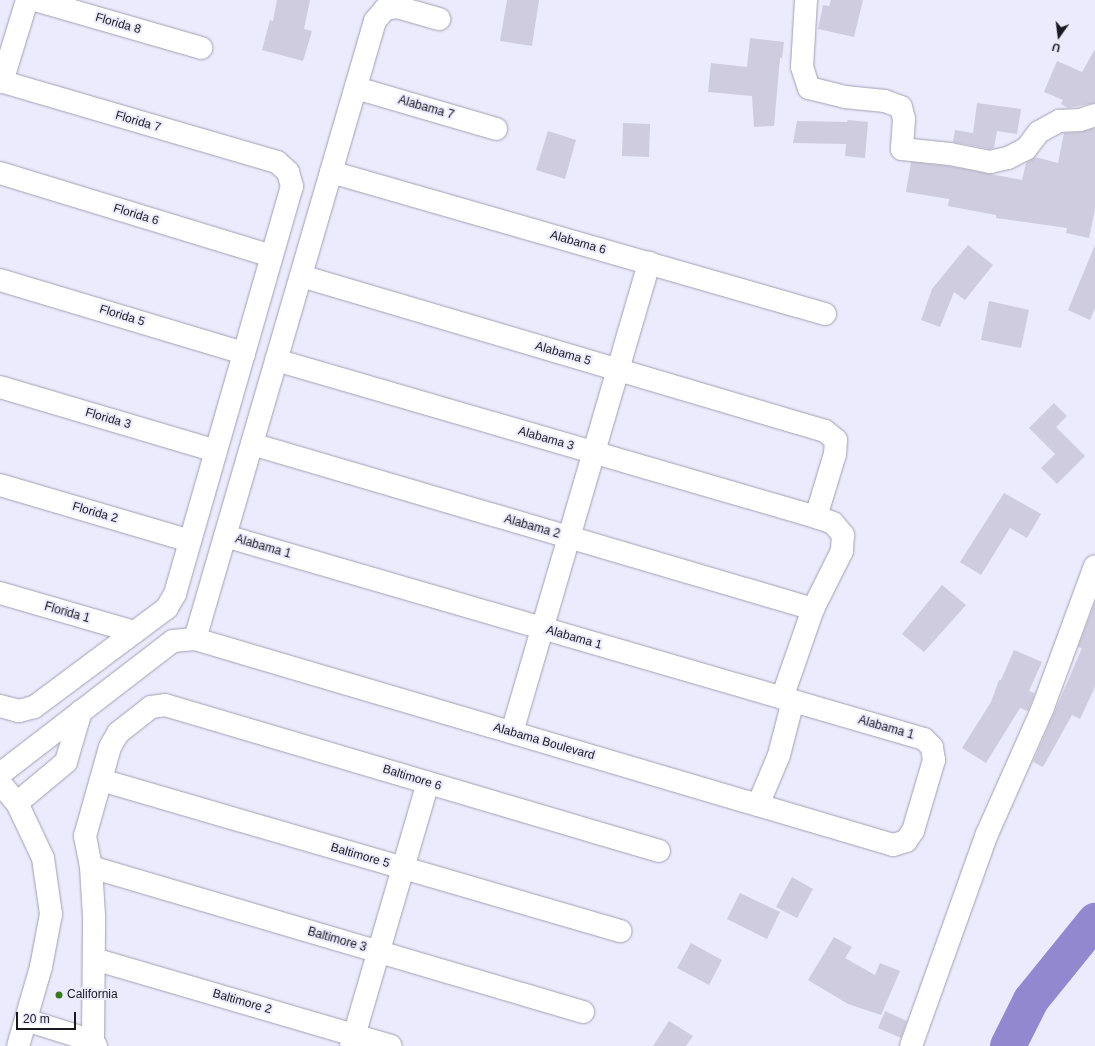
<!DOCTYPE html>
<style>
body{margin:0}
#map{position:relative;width:1095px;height:1046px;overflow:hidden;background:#eceafd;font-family:Arial,sans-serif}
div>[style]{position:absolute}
.river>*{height:36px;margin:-18px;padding:0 18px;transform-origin:18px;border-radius:18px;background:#9188d0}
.building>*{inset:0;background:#ceccde}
.roads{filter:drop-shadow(0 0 1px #a1a0b1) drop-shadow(0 0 1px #a1a0b1)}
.minor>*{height:22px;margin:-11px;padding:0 11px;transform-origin:11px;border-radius:11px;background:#fff}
.dots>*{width:11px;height:11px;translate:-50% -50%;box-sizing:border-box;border:2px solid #eceafd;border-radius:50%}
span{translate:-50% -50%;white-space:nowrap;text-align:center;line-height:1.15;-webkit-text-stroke:4px #eceafd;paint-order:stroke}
.street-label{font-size:12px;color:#19191f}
.poi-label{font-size:12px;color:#19191f}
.left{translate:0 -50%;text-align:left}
.north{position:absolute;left:1039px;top:16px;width:40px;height:40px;-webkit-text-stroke:3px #eceafd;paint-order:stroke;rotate:194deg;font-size:11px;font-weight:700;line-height:16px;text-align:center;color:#19191f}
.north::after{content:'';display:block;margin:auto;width:14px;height:18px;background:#19191f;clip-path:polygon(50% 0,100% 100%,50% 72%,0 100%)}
.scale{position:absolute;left:16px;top:1012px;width:60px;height:18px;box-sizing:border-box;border:2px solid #19191f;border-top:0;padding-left:5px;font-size:12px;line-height:14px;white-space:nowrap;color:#19191f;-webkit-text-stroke:3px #eceafd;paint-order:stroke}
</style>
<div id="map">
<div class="river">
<i style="left:1008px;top:1046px;width:51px;rotate:-63.4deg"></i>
<i style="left:1031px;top:1000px;width:102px;rotate:-51deg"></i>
</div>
<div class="building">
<i style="clip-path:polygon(277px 0,310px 0,304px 29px,312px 31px,303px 61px,262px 50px,270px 20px,273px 21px)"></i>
<i style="clip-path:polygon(507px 0,539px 0,532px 46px,500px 41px)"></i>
<i style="clip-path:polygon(831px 0,863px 0,854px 37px,818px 29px,823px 5px,829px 6px)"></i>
<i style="clip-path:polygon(750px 38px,784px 42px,782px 58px,780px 58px,774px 126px,754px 127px,752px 96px,708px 92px,711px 63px,747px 67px)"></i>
<i style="clip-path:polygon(1095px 49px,1095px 103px,1068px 108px,1061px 104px,1063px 100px,1044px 92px,1057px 61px,1082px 72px)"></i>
<i style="clip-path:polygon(977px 103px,1021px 109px,1017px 134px,997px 131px,994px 148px,990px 149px,953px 142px,955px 130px,973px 133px)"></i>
<i style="clip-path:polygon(848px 120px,868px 122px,865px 158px,845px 156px,846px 144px,793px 143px,797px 121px,847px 122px)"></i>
<i style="clip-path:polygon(623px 123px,650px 124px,649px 157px,622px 156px)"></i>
<i style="clip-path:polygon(1095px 128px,1095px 210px,1089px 238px,1066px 233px,1067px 228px,996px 218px,996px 215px,948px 206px,949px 199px,906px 192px,911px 162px,948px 166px,1022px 180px,1026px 163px,1035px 157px,1058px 163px,1064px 133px,1081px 132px)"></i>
<i style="clip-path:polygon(548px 131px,576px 140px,565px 179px,536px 170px)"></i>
<i style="clip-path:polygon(968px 245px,993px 265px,965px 300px,954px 292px,940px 327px,921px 320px,932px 289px)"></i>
<i style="clip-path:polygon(1095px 245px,1095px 308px,1090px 320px,1068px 310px)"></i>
<i style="clip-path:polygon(989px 301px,1029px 310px,1021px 348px,981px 340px)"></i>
<i style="clip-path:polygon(1054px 403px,1067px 416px,1056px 427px,1085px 456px,1057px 484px,1041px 468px,1055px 454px,1029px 428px)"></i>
<i style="clip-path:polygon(1004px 493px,1041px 514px,1027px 538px,1010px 528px,981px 575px,960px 562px)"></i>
<i style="clip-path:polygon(942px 585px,966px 605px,924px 652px,902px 634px)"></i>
<i style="clip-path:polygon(1095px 602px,1095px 687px,1080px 719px,1072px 715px,1043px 767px,1033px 762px,1082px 648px,1078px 647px)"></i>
<i style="clip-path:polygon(1014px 650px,1042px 662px,1029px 691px,1035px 693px,1028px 711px,1020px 708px,986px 763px,962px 748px,991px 702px,999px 680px,1001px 680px)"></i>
<i style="clip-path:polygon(792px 877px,813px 889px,797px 918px,776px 907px)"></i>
<i style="clip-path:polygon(740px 893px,780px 912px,767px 939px,727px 919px)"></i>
<i style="clip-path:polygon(834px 937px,852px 947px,845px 958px,875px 975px,880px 963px,900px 971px,881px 1015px,848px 1004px,808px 980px)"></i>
<i style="clip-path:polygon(691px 943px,722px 960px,709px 985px,677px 968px)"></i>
<i style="clip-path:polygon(885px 1011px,907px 1021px,901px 1038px,878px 1028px)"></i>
<i style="clip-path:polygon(669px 1021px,693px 1036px,686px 1046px,653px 1046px)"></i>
</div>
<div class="roads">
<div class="minor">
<i style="left:35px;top:0;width:173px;rotate:16.1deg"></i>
<i style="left:806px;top:0;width:67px;rotate:93.4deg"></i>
<i style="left:802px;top:67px;width:22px;rotate:72deg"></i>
<i style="left:809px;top:88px;width:37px;rotate:14deg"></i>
<i style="left:845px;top:97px;width:40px;rotate:5.7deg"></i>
<i style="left:885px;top:101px;width:17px;rotate:21deg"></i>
<i style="left:901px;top:107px;width:12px;rotate:76deg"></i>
<i style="left:904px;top:119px;width:30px;rotate:94deg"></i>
<i style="left:902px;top:149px;width:48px;rotate:5.9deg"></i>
<i style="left:950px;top:154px;width:41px;rotate:11.3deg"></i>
<i style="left:990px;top:162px;width:18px;rotate:-13deg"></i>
<i style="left:1008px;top:158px;width:20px;rotate:-27deg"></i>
<i style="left:1026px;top:149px;width:21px;rotate:-53deg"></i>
<i style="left:1039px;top:132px;width:23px;rotate:-29deg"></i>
<i style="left:1059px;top:121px;width:21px;rotate:-3deg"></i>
<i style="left:1080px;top:120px;width:16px;rotate:-18deg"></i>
<i style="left:0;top:81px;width:289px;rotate:16.3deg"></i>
<i style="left:277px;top:162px;width:15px;rotate:42deg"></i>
<i style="left:288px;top:172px;width:15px;rotate:74deg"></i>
<i style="left:292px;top:186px;width:424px;rotate:106deg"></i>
<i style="left:175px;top:594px;width:16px;rotate:120deg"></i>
<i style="left:167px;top:608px;width:166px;rotate:143.3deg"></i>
<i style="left:34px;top:707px;width:16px;rotate:165deg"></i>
<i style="left:19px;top:711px;width:20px;rotate:-165deg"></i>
<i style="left:2px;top:82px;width:86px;rotate:-73deg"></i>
<i style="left:356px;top:88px;width:146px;rotate:16.3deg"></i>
<i style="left:331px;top:172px;width:514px;rotate:16.04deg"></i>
<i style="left:0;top:173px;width:284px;rotate:17deg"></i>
<i style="left:301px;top:276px;width:546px;rotate:16.48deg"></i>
<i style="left:825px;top:431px;width:14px;rotate:39deg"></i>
<i style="left:836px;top:440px;width:14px;rotate:94deg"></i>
<i style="left:835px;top:454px;width:66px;rotate:106.8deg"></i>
<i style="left:816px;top:517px;width:18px;rotate:19deg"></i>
<i style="left:833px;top:523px;width:16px;rotate:50deg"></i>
<i style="left:843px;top:535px;width:16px;rotate:94deg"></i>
<i style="left:842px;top:551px;width:65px;rotate:116.6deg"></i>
<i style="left:813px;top:609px;width:94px;rotate:109.2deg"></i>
<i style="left:0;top:280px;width:255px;rotate:16.7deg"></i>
<i style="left:276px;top:360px;width:562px;rotate:16.21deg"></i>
<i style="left:0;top:387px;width:225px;rotate:16.5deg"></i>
<i style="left:252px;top:444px;width:585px;rotate:16.39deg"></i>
<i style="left:0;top:485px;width:198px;rotate:16.4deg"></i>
<i style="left:0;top:593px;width:140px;rotate:16.2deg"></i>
<i style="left:195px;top:639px;width:644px;rotate:-73.76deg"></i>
<i style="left:375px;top:21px;width:16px;rotate:-50deg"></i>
<i style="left:385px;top:9px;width:12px;rotate:-9deg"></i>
<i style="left:397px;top:7px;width:44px;rotate:15.9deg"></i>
<i style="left:512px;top:732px;width:489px;rotate:-73.7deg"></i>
<i style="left:0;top:774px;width:218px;rotate:-37.6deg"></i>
<i style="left:173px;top:641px;width:22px;rotate:-5deg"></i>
<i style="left:195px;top:639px;width:728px;rotate:16.44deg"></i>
<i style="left:893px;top:845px;width:14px;rotate:-17deg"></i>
<i style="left:906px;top:841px;width:12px;rotate:-55deg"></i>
<i style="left:913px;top:831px;width:74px;rotate:-73.5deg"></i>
<i style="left:934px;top:760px;width:13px;rotate:-99deg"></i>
<i style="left:932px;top:747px;width:11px;rotate:-135deg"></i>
<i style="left:924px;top:739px;width:728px;rotate:-163.81deg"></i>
<i style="left:101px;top:780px;width:541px;rotate:16.22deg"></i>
<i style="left:0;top:783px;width:26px;rotate:50deg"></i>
<i style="left:17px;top:803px;width:61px;rotate:64.7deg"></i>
<i style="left:43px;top:858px;width:57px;rotate:81.9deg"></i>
<i style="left:51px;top:914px;width:54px;rotate:100.7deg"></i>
<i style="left:41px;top:967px;width:82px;rotate:106.2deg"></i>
<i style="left:17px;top:803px;width:64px;rotate:-39.9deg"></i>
<i style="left:66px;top:762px;width:53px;rotate:-73.6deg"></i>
<i style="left:758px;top:805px;width:54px;rotate:-67.2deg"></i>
<i style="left:779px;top:755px;width:56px;rotate:-75.5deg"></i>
<i style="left:91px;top:867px;width:513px;rotate:16.42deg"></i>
<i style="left:94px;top:959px;width:309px;rotate:16.3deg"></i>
<i style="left:26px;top:1020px;width:70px;rotate:17.4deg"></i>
<i style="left:93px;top:1041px;width:6px;rotate:59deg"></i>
<i style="left:91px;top:1046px;width:5px;rotate:-68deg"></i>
<i style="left:93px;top:1041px;width:125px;rotate:-89.5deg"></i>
<i style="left:94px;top:916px;width:49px;rotate:-93.5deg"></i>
<i style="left:91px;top:867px;width:32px;rotate:-101deg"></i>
<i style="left:85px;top:836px;width:92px;rotate:-74.3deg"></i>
<i style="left:110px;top:747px;width:16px;rotate:-60deg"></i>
<i style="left:118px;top:733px;width:42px;rotate:-38.2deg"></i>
<i style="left:151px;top:707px;width:14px;rotate:-8deg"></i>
<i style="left:165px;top:705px;width:515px;rotate:16.46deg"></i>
<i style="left:351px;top:1046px;width:274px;rotate:-73.7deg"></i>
<i style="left:911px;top:1046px;width:225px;rotate:-70.3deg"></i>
<i style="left:987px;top:834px;width:136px;rotate:-66.1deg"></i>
<i style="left:1042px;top:710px;width:153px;rotate:-69.8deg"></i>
</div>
</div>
<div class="dots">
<i style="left:59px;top:995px;background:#357b1e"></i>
</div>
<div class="street-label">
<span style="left:118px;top:24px;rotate:16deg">Florida 8</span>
<span style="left:426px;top:108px;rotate:16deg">Alabama 7</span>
<span style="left:138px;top:122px;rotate:16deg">Florida 7</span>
<span style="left:136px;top:215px;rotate:17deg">Florida 6</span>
<span style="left:578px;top:243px;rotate:16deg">Alabama 6</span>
<span style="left:122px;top:316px;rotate:17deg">Florida 5</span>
<span style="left:563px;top:354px;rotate:16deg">Alabama 5</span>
<span style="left:108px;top:419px;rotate:16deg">Florida 3</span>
<span style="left:546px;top:439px;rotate:16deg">Alabama 3</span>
<span style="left:95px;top:513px;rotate:16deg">Florida 2</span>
<span style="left:532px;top:527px;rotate:16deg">Alabama 2</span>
<span style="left:263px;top:547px;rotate:16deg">Alabama 1</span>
<span style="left:67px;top:613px;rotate:16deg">Florida 1</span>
<span style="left:574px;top:638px;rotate:16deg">Alabama 1</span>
<span style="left:886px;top:728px;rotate:16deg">Alabama 1</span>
<span style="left:544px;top:742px;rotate:16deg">Alabama Boulevard</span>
<span style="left:412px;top:778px;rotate:17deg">Baltimore 6</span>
<span style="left:360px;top:856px;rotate:16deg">Baltimore 5</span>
<span style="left:337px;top:940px;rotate:16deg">Baltimore 3</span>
<span style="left:242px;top:1002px;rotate:16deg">Baltimore 2</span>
</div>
<div class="poi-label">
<span class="left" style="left:67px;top:995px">California</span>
</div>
<div class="north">U</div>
<div class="scale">20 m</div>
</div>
